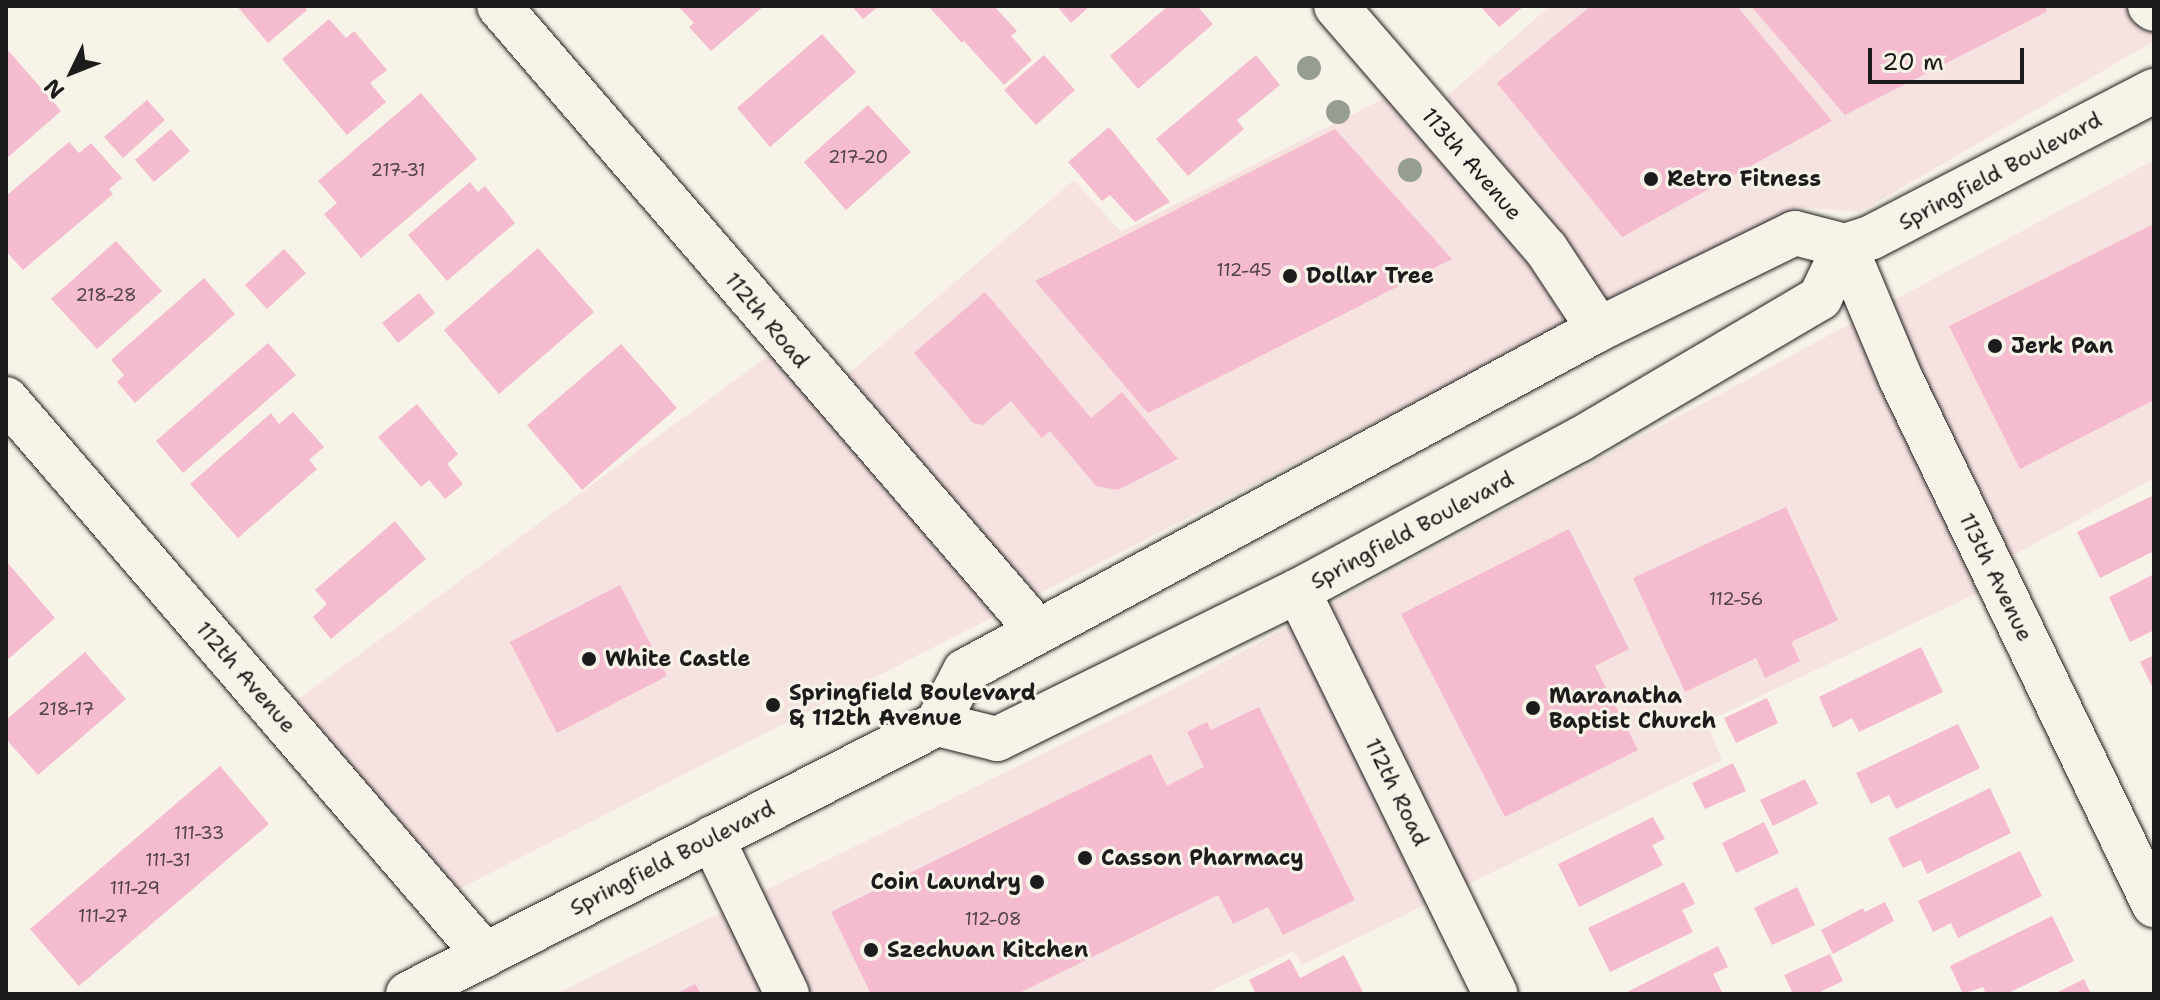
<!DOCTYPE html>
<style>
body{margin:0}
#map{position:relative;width:2160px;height:1000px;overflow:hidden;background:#f7f3e8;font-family:"Shantell Sans",sans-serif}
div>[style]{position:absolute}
.built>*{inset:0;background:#f6e2e1}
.building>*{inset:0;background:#f5bcd0}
.roads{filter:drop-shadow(0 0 2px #1c1c1c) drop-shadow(0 0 2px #1c1c1c)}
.minor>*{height:44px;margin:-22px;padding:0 22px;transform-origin:22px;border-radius:22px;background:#f7f3e8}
.primary>*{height:44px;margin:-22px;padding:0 22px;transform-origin:22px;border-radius:22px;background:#f7f3e8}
.trees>*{width:24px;height:24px;margin:-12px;border-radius:50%;background:#959e91}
.dots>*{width:22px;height:22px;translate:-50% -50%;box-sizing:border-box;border:4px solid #f7f3e8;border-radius:50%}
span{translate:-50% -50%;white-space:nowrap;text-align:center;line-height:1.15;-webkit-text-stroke:6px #f7f3e8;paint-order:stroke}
.number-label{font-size:18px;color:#524449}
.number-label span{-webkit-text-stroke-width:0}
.street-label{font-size:22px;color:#1c1c1c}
.poi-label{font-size:22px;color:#1c1c1c;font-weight:700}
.left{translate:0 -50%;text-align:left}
.right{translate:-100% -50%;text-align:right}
.frame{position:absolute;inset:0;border:8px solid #1c1c1c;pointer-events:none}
.north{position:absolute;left:32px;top:32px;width:80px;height:80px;-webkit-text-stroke:6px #f7f3e8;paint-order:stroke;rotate:227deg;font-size:22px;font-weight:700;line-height:32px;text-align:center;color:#1c1c1c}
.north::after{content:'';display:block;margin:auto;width:28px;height:36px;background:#1c1c1c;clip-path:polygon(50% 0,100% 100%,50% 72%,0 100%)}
.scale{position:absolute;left:1868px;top:48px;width:156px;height:36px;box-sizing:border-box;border:4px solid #1c1c1c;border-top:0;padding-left:10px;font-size:24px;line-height:28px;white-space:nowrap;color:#1c1c1c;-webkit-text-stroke:6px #f7f3e8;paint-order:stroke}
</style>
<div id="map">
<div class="built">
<i style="clip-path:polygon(1550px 6px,2154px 6px,2154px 41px,1860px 212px,1798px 207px,453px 892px,286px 708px,797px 335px,840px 381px,1074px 180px,1121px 232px,1416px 82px,1436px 106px)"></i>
<i style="clip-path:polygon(2154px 160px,2154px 478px,1979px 574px,1984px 590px,1706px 722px,1722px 760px,1302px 965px,1293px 951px,1205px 994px,556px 994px,1166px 693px)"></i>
</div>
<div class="building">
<i style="clip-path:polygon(237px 6px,304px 6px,307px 10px,268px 43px)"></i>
<i style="clip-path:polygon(678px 6px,764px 6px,711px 51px,689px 27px,694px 23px)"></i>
<i style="clip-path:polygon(852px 6px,879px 6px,863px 19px)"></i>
<i style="clip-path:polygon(933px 6px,994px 6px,1017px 31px,1011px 36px,1032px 60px,1004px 85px,964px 41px,962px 43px,930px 8px)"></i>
<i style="clip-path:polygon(1057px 6px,1090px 6px,1071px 23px)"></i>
<i style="clip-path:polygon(1168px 6px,1197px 6px,1213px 24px,1138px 89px,1110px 56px)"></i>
<i style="clip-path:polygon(1480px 6px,1524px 6px,1499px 27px)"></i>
<i style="clip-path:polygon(1591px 6px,1737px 6px,1832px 121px,1622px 237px,1497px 83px)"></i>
<i style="clip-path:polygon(1751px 6px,2047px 6px,2046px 12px,1845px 115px)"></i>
<i style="clip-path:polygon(329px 19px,346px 38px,354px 31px,387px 70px,370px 83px,386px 102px,347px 135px,282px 59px)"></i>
<i style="clip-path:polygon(822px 34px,856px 72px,770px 147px,737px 108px)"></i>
<i style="clip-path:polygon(6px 48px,61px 111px,6px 159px)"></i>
<i style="clip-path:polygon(1044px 55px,1075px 90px,1036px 125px,1004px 90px)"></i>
<i style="clip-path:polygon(1256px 55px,1280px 85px,1237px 120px,1244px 129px,1188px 176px,1156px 139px)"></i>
<i style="clip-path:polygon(421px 93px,477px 159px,361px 258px,324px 214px,337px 203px,318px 181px)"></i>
<i style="clip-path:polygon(147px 100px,165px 120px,123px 158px,104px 137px)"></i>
<i style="clip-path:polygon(868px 105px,911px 152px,846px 210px,804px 162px)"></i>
<i style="clip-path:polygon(1109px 127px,1170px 202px,1135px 222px,1110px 195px,1102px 201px,1068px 162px)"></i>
<i style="clip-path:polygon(171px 129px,190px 151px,154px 182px,135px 160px)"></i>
<i style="clip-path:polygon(1335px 129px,1452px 259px,1148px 413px,1035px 281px)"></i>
<i style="clip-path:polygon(69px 142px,79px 153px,91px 143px,122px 178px,109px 189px,113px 194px,23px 270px,6px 251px,6px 196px)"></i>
<i style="clip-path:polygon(470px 182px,478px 192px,485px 186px,515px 223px,447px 281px,408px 235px)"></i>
<i style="clip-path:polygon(2154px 224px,2154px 400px,2020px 469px,1949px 326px)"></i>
<i style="clip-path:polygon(116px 241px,162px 291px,97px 349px,51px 299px)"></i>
<i style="clip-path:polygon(538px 248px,594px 312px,499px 394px,444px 330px)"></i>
<i style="clip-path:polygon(284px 249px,306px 273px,267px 309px,245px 285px)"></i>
<i style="clip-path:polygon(204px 278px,235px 314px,135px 403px,117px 382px,124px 375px,111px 360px)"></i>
<i style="clip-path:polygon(985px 292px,1091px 418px,1122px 392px,1178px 459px,1118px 490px,1096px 486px,1050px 431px,1042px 438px,1011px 401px,983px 425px,973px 423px,914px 353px)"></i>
<i style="clip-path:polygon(419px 293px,435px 313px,398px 343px,382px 323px)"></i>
<i style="clip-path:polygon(268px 343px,296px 375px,183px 473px,156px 441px)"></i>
<i style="clip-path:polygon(621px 344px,677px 408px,582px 490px,527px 425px)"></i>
<i style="clip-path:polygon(417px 404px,458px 454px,447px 464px,463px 484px,445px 499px,429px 480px,421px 487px,378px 437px)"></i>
<i style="clip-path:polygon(293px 412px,324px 447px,309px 460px,317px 469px,238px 538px,190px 484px,271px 413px,279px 424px)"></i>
<i style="clip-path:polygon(2154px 495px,2154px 551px,2100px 578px,2077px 532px)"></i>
<i style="clip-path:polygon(1786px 507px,1838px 620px,1791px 642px,1800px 661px,1765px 678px,1756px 658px,1685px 692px,1633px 578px)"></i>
<i style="clip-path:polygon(395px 521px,426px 559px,331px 639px,313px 617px,327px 604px,315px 590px)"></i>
<i style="clip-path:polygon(1569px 529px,1629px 649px,1595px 666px,1638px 750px,1505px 817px,1401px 614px)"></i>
<i style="clip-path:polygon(6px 561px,55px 618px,6px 661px)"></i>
<i style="clip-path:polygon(2154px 574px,2154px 630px,2130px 642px,2109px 597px)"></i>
<i style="clip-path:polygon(620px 585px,667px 676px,557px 733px,510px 642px)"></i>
<i style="clip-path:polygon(1921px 647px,1943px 692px,1859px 732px,1852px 718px,1833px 728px,1819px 697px)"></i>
<i style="clip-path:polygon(85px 652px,126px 699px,38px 775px,6px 739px,6px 720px)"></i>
<i style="clip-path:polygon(2154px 655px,2154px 690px,2140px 662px)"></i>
<i style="clip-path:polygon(1767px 698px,1778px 723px,1736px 743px,1724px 718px)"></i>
<i style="clip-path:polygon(1259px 707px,1355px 900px,1283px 935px,1268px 907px,1233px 924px,1218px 895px,1017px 994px,871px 994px,831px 912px,1151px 754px,1167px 786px,1204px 767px,1187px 732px,1207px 722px,1211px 730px)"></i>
<i style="clip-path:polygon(1958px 724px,1980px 768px,1896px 809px,1889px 795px,1871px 804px,1856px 773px)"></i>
<i style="clip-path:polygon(1733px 763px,1746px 791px,1705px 809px,1692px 783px)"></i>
<i style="clip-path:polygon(220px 766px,269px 824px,79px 986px,30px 929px)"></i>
<i style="clip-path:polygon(1805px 779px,1818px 804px,1773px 826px,1760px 800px)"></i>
<i style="clip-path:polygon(1990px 788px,2011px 833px,1927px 874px,1921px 860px,1903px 868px,1888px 838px)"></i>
<i style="clip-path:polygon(1653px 817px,1665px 839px,1652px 845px,1663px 865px,1579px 907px,1558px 864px)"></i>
<i style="clip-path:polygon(1764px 822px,1779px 853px,1736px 873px,1722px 843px)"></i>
<i style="clip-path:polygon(2020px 851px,2042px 896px,1958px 938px,1951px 923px,1933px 932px,1918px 901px)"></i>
<i style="clip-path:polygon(1684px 882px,1695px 904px,1682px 910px,1693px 932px,1610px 972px,1588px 928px)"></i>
<i style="clip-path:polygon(1797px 887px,1815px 925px,1772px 945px,1754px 908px)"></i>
<i style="clip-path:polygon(1885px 902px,1894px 921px,1833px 954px,1821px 930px,1863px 908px,1865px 912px)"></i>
<i style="clip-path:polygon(2052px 916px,2074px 961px,2006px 994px,1986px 994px,1983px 987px,1963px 994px,1950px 966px)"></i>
<i style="clip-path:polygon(1718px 946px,1728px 967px,1713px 974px,1723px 994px,1623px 994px)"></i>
<i style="clip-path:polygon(1830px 954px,1843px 981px,1816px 994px,1793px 994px,1784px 975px)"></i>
<i style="clip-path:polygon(1344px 955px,1364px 994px,1256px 994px,1249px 980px,1290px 959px,1300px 978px)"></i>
<i style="clip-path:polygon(2084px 979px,2091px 994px,2054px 994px)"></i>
<i style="clip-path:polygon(695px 984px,701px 994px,675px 994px)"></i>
</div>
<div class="roads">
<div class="minor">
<i style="left:499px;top:6px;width:825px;rotate:49.23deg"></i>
<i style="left:1336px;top:6px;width:321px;rotate:49.2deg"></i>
<i style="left:1546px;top:249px;width:96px;rotate:56.5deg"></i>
<i style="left:2150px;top:6px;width:5px;rotate:37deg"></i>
<i style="left:1845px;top:246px;width:144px;rotate:67.2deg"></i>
<i style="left:1901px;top:379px;width:584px;rotate:64.31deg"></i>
<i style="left:6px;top:399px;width:734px;rotate:49.25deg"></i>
<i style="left:1298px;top:591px;width:449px;rotate:63.9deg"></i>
<i style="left:712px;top:838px;width:173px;rotate:64.3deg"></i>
</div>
<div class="primary">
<i style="left:937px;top:724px;width:62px;rotate:14deg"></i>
<i style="left:997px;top:739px;width:335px;rotate:-26.2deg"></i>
<i style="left:1298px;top:591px;width:319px;rotate:-28.3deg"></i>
<i style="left:1579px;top:440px;width:280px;rotate:-30.5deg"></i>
<i style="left:1820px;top:298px;width:58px;rotate:-64.3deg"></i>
<i style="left:408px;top:994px;width:594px;rotate:-27.04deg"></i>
<i style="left:937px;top:724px;width:60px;rotate:-62.2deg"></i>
<i style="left:965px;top:671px;width:720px;rotate:-28.34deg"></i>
<i style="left:1599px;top:329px;width:218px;rotate:-26.1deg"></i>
<i style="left:1795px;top:233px;width:52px;rotate:14.6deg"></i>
<i style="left:1845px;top:246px;width:28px;rotate:-18deg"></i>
<i style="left:1872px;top:237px;width:318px;rotate:-27.4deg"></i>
</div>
</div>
<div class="trees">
<i style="left:1309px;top:68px"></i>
<i style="left:1338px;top:112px"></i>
<i style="left:1410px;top:170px"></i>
</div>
<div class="dots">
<i style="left:1651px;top:179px;background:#1c1c1c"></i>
<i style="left:1290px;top:276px;background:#1c1c1c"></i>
<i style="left:1995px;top:346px;background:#1c1c1c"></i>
<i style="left:589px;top:659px;background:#1c1c1c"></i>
<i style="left:773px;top:705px;background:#1c1c1c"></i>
<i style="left:1533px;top:708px;background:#1c1c1c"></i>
<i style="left:1085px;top:858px;background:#1c1c1c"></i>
<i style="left:1037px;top:882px;background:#1c1c1c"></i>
<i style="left:871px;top:950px;background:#1c1c1c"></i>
</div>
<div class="number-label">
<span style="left:858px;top:157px">217-20</span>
<span style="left:398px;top:170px">217-31</span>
<span style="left:1244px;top:270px">112-45</span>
<span style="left:106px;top:295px">218-28</span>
<span style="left:1736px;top:599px">112-56</span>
<span style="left:66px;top:709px">218-17</span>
<span style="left:199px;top:833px">111-33</span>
<span style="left:168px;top:860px">111-31</span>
<span style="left:135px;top:888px">111-29</span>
<span style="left:103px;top:916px">111-27</span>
<span style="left:993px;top:919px">112-08</span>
</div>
<div class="street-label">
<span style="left:1472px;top:164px;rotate:49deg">113th Avenue</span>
<span style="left:2000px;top:171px;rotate:-28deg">Springfield Boulevard</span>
<span style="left:767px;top:320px;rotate:50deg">112th Road</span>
<span style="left:1412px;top:530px;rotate:-28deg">Springfield Boulevard</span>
<span style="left:1996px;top:577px;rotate:64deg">113th Avenue</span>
<span style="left:246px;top:677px;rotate:49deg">112th Avenue</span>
<span style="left:1397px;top:792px;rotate:64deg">112th Road</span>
<span style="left:672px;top:858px;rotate:-27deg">Springfield Boulevard</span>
</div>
<div class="poi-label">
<span class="left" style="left:1667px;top:179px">Retro Fitness</span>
<span class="left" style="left:1306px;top:276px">Dollar Tree</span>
<span class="left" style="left:2011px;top:346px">Jerk Pan</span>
<span class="left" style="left:605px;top:659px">White Castle</span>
<span class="left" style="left:789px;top:705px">Springfield Boulevard<br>&amp; 112th Avenue</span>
<span class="left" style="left:1549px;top:708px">Maranatha<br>Baptist Church</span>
<span class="left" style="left:1101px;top:858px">Casson Pharmacy</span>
<span class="right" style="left:1021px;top:882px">Coin Laundry</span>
<span class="left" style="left:887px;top:950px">Szechuan Kitchen</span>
</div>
<div class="frame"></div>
<div class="north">N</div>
<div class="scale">20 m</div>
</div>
